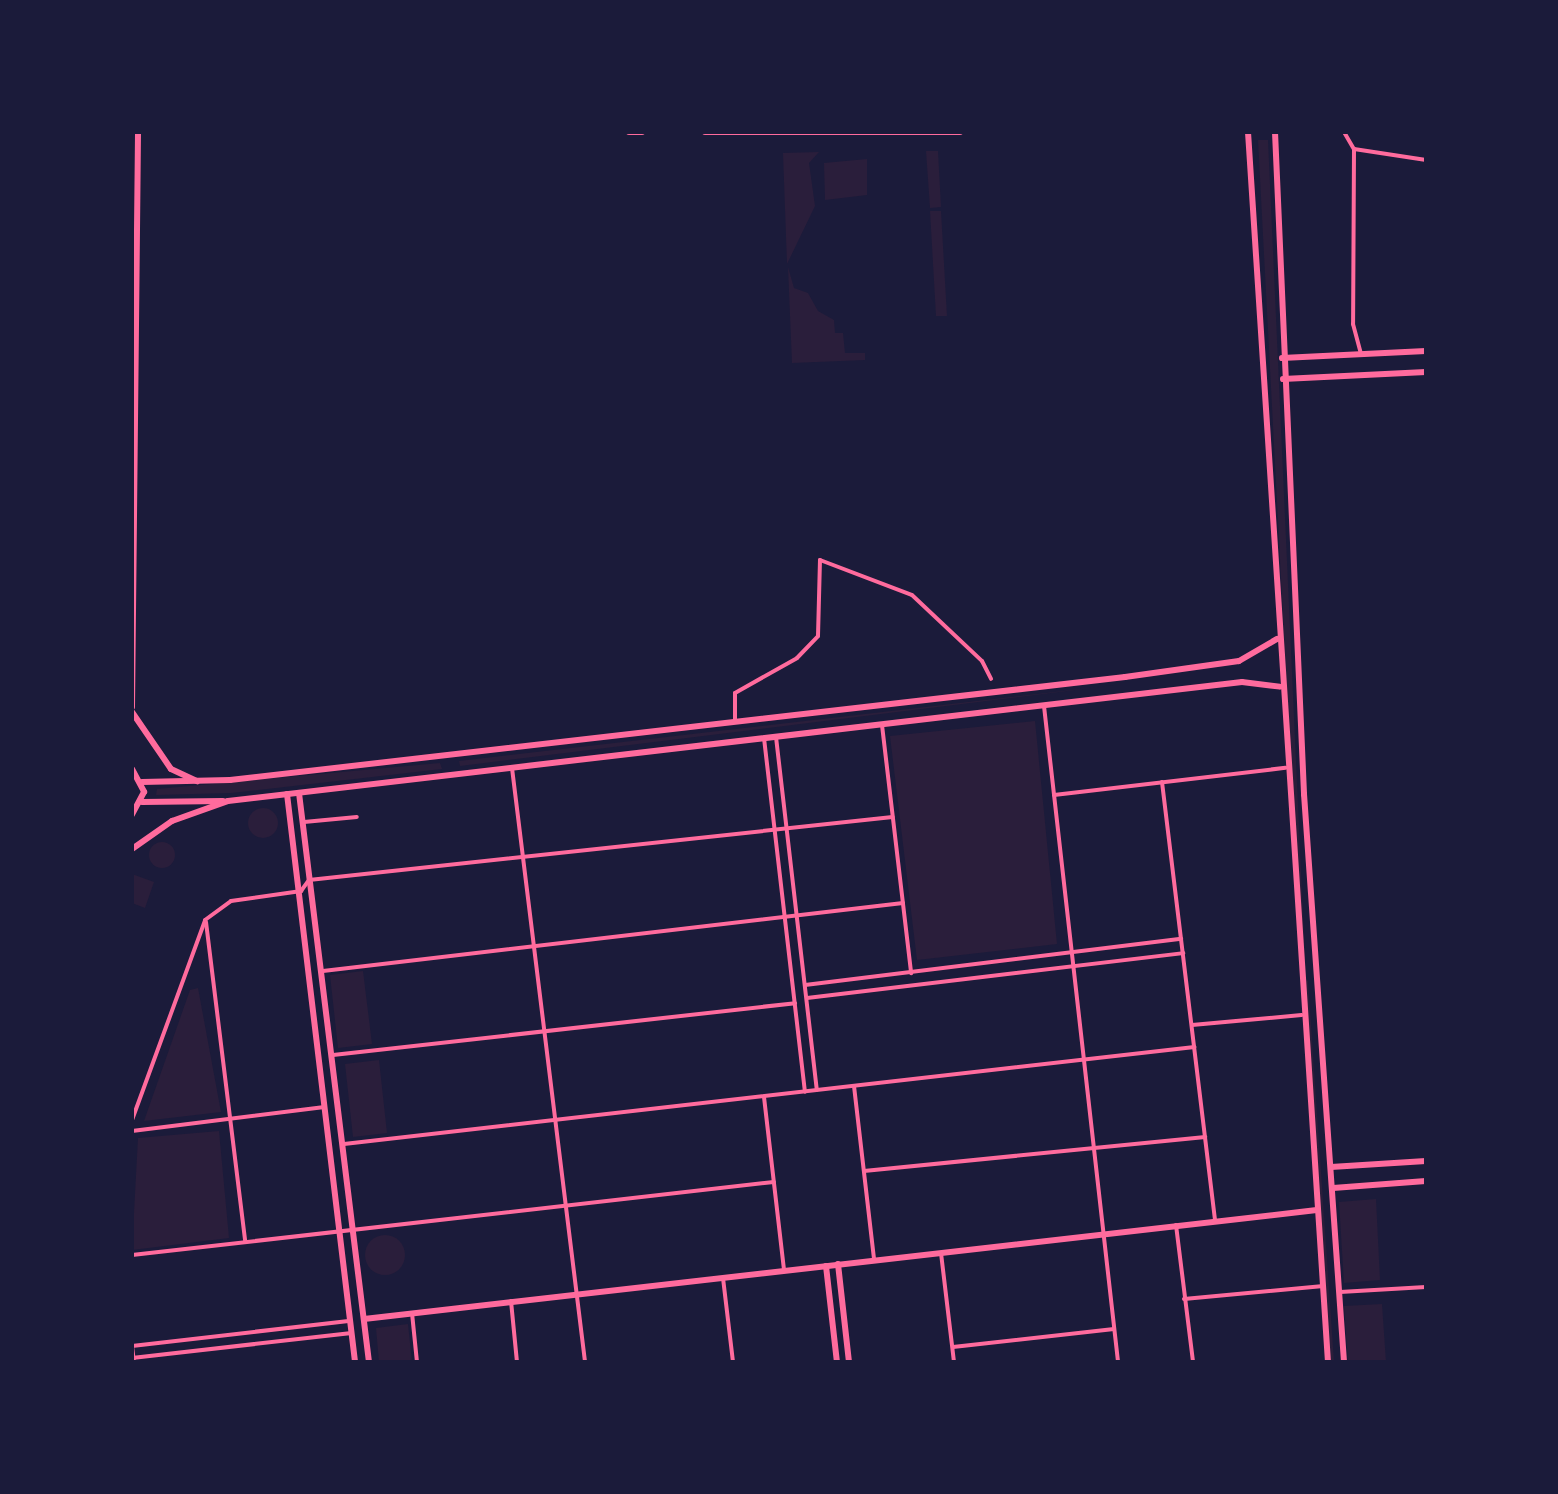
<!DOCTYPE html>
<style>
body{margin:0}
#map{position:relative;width:1558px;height:1494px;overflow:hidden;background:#1b1b3a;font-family:Bitter,serif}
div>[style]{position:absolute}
.green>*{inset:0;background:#2a1e3b}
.round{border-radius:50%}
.minor>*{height:4px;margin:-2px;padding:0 2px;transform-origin:2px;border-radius:2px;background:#ff6b9d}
.tertiary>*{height:6px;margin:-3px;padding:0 3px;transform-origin:3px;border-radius:3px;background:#ff6b9d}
.secondary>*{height:6px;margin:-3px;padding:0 3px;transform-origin:3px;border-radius:3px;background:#ff6b9d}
span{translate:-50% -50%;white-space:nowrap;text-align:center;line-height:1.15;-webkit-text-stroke:6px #1b1b3a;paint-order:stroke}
.frame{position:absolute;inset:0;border:134px solid #1b1b3a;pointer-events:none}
</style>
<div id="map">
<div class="green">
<i style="clip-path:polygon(1258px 140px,1268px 140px,1305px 961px,1301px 959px)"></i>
<i style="clip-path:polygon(926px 151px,938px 151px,941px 207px,930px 208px)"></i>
<i style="clip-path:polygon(819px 152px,809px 163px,815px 206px,787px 264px,783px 153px)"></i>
<i style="clip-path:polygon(867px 159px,867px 195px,825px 200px,824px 163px)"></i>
<i style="clip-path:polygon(930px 211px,941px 211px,947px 316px,936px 316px)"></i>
<i style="clip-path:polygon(788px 267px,794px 288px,808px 293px,818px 311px,834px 320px,835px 333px,843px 333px,845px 353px,865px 353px,865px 360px,792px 363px)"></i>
<i style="clip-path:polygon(1115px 685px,460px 766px,459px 761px)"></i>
<i style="clip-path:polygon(1035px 721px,1057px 944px,917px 960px,890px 736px)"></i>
<i style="clip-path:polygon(440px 763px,442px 769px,231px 793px,156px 795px,157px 789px)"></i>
<i class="round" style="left:248px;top:808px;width:30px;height:30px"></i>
<i class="round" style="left:149px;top:842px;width:26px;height:26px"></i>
<i style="clip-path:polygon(132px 874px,154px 882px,145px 908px,132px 903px)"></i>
<i style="clip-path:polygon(363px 971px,372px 1044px,338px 1048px,330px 975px)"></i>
<i style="clip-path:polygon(1303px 977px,1308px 981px,1334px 1362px,1327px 1362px)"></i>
<i style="clip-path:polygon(198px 988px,221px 1112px,144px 1121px,190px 990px)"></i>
<i style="clip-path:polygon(379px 1060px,387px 1133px,353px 1137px,345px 1064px)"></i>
<i style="clip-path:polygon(219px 1131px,229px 1238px,132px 1250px,138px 1138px)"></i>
<i style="clip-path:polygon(1376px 1199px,1380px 1280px,1344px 1283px,1339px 1202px)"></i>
<i class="round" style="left:365px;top:1235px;width:40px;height:40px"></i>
<i style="clip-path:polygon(1382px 1304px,1386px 1362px,1348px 1362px,1344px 1306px)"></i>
<i style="clip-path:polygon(408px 1324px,412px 1362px,379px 1362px,376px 1328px)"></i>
</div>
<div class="minor">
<i style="left:1344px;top:132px;width:20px;rotate:60deg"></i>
<i style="left:1354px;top:149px;width:73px;rotate:8.7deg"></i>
<i style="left:1354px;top:149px;width:175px;rotate:90.3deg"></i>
<i style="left:1353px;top:324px;width:31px;rotate:75deg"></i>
<i style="left:1044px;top:706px;width:660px;rotate:83.56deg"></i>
<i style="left:735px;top:722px;width:29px;rotate:-90deg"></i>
<i style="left:735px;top:693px;width:71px;rotate:-29.4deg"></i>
<i style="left:797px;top:658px;width:30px;rotate:-46deg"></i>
<i style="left:818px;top:636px;width:76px;rotate:-88.5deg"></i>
<i style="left:820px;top:560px;width:98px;rotate:20.8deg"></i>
<i style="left:912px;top:595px;width:96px;rotate:43.3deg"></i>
<i style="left:982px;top:661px;width:20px;rotate:63deg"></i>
<i style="left:882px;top:725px;width:250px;rotate:83.3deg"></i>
<i style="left:776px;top:737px;width:355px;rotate:83.4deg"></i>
<i style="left:764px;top:738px;width:356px;rotate:83.4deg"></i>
<i style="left:512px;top:768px;width:598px;rotate:82.99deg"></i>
<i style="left:1162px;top:782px;width:442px;rotate:83.1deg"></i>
<i style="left:1054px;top:795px;width:233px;rotate:-6.7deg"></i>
<i style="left:304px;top:822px;width:53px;rotate:-5.4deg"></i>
<i style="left:206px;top:922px;width:321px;rotate:83deg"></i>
<i style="left:323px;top:971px;width:584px;rotate:-6.69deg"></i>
<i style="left:805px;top:985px;width:379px;rotate:-7deg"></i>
<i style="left:807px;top:998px;width:379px;rotate:-6.8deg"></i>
<i style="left:1192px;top:1025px;width:110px;rotate:-5.2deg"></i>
<i style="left:333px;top:1055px;width:465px;rotate:-6.4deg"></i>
<i style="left:854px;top:1086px;width:175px;rotate:83.4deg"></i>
<i style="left:764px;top:1097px;width:175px;rotate:83.4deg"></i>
<i style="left:132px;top:1120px;width:213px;rotate:-69.9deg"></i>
<i style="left:205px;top:920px;width:32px;rotate:-36deg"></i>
<i style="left:231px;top:901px;width:71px;rotate:-8.1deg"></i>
<i style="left:301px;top:891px;width:14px;rotate:-54deg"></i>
<i style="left:309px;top:880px;width:587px;rotate:-6.16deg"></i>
<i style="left:132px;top:1131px;width:194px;rotate:-7.1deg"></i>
<i style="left:344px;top:1144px;width:856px;rotate:-6.51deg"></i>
<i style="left:864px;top:1171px;width:343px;rotate:-5.7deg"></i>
<i style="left:1176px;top:1225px;width:138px;rotate:82.9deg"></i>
<i style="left:941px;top:1253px;width:110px;rotate:83.2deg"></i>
<i style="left:132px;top:1255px;width:646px;rotate:-6.49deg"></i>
<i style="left:723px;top:1278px;width:85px;rotate:83.2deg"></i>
<i style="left:1340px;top:1292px;width:86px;rotate:-3.3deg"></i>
<i style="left:1184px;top:1299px;width:140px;rotate:-5.3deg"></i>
<i style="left:511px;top:1301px;width:61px;rotate:84.4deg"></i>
<i style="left:412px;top:1313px;width:49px;rotate:84.2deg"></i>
<i style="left:132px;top:1346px;width:218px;rotate:-6.6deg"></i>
<i style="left:132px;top:1346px;width:16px;rotate:83deg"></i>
<i style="left:953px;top:1347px;width:162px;rotate:-6.4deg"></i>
<i style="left:132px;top:1358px;width:221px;rotate:-6.5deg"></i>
</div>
<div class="tertiary">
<i style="left:629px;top:132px;width:13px"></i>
<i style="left:705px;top:132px;width:255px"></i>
<i style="left:1282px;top:358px;width:144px;rotate:-2.8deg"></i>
<i style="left:1283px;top:379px;width:143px;rotate:-2.8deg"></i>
<i style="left:142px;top:782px;width:88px;rotate:-1.3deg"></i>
<i style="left:230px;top:780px;width:901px;rotate:-6.56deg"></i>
<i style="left:1125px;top:677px;width:115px;rotate:-8deg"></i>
<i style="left:1239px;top:661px;width:44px;rotate:-30.1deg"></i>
<i style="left:299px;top:793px;width:573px;rotate:82.99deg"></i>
<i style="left:287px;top:794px;width:572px;rotate:83.17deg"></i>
<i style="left:142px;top:802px;width:81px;rotate:-0.7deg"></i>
<i style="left:132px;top:849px;width:49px;rotate:-35deg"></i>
<i style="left:172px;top:821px;width:59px;rotate:-19.7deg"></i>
<i style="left:228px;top:801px;width:1021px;rotate:-6.69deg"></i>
<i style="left:1242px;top:682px;width:38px;rotate:7deg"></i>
<i style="left:1331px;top:1167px;width:95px;rotate:-3.6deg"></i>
<i style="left:1333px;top:1188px;width:93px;rotate:-4.3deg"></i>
<i style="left:838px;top:1264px;width:99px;rotate:83.6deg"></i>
<i style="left:826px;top:1266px;width:97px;rotate:83.5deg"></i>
<i style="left:364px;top:1319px;width:959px;rotate:-6.52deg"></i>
</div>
<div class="secondary">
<i style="left:1248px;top:132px;width:1233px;rotate:86.28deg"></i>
<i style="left:1275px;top:132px;width:663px;rotate:87.49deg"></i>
<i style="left:1304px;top:794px;width:569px;rotate:85.97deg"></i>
<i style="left:132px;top:707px;width:575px;rotate:-89.4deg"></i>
<i style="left:132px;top:712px;width:69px;rotate:55.6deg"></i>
<i style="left:171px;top:769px;width:29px;rotate:25deg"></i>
<i style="left:132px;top:769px;width:26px;rotate:62deg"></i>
<i style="left:144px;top:792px;width:26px;rotate:118deg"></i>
</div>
<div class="frame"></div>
</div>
